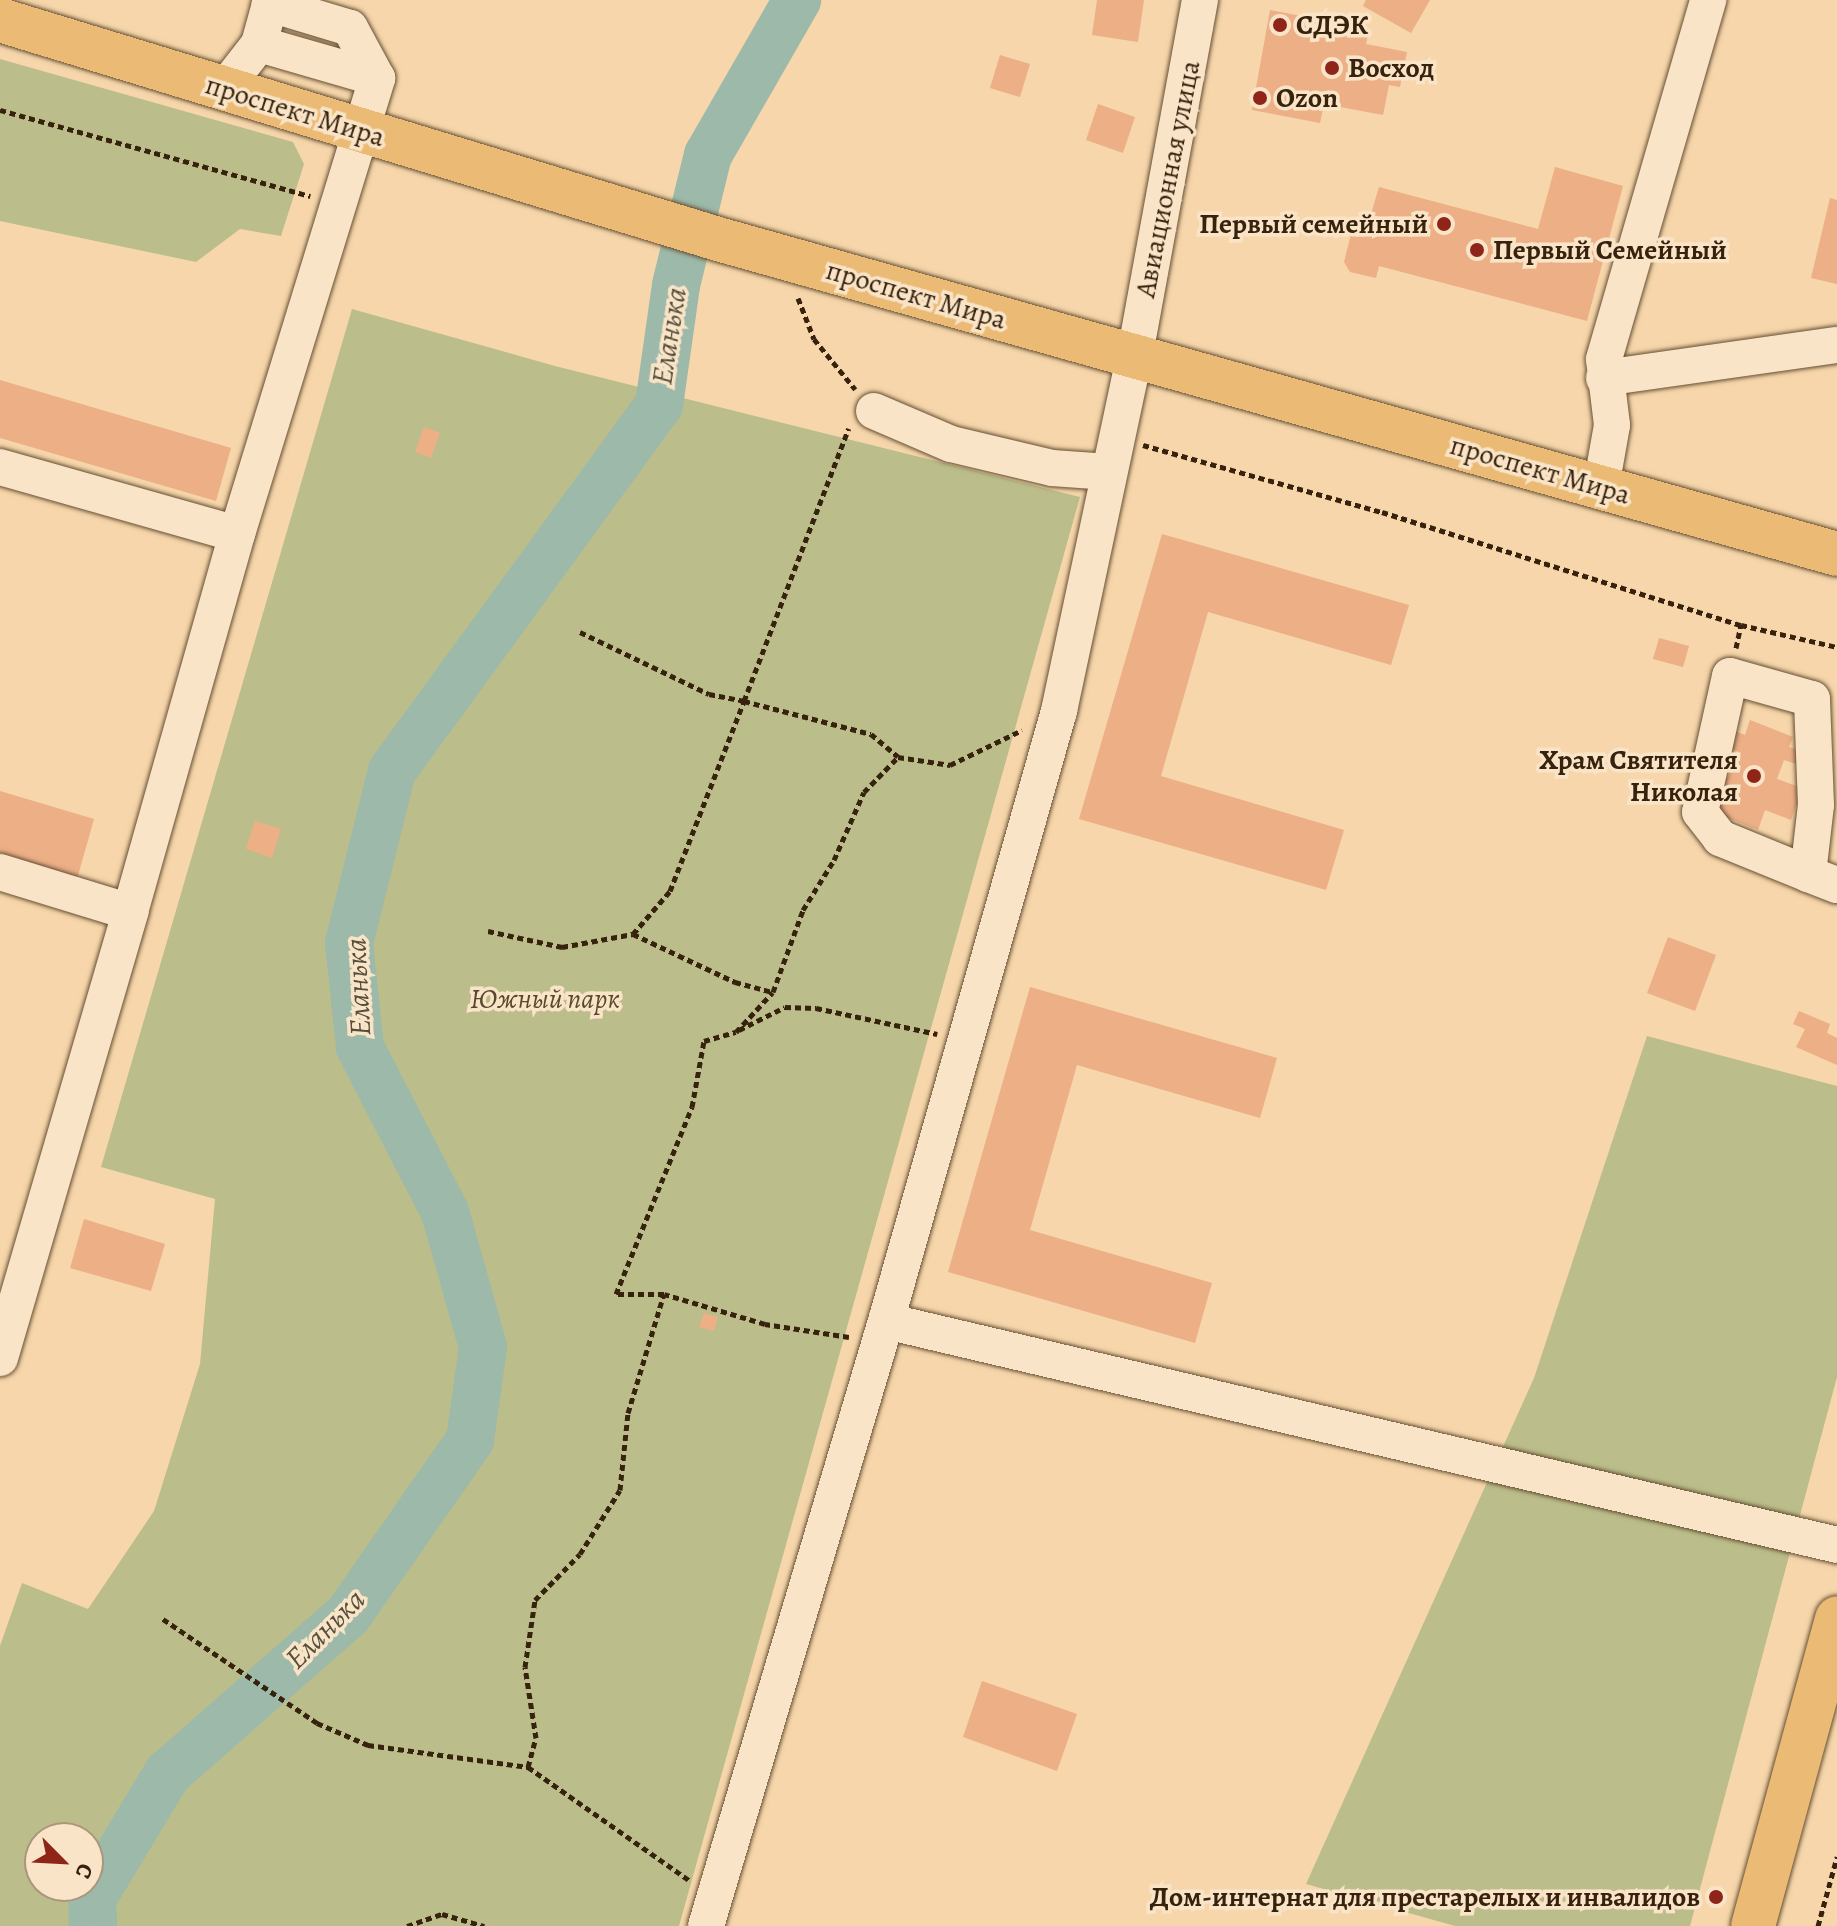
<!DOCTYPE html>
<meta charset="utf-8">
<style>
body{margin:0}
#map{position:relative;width:1837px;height:1926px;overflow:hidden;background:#f6d6aa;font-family:Alegreya,serif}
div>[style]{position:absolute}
.green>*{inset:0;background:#bbbe8a}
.river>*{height:48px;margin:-24px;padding:0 24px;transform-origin:24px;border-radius:24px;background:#9db9a9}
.building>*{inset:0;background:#ecaf86}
.path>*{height:5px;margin-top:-2.5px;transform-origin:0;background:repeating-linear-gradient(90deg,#36220d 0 6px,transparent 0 10px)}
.roads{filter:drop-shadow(0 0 2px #664f34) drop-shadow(0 0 2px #664f34)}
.minor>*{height:36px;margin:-18px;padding:0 18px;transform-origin:18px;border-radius:18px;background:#f9e4c8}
.major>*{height:44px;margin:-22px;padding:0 22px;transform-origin:22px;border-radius:22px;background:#ebbb75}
.dots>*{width:22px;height:22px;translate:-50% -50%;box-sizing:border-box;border:4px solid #f9e4c8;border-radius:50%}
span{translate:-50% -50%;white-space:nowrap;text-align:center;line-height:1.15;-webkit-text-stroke:7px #f9e4c8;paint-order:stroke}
.poi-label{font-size:28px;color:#36220d;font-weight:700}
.left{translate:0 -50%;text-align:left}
.right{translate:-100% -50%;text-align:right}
.street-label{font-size:28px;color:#36220d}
.park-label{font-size:28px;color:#57492c;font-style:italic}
.water-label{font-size:30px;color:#554f3c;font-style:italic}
.north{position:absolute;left:24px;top:1822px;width:80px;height:80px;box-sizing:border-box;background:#f9e4c8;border:2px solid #ab967d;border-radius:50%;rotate:114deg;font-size:22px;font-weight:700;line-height:32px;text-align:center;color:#36220d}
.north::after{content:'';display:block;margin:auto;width:28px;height:36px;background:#8f2418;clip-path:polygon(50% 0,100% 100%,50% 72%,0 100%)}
</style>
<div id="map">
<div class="green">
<i style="clip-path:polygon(0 59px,293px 142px,304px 164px,281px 236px,240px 229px,196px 262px,0 221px)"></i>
<i style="clip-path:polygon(evenodd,352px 309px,555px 366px,1080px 497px,679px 1926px,0 1926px,0 1646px,22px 1583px,88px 1609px,154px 1511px,200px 1364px,215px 1199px,101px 1167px,352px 309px,40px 1838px,88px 1838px,88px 1886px,40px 1886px,40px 1838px)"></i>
<i style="clip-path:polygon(1647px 1036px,1837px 1086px,1837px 1377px,1690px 1926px,1455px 1926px,1306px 1884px,1534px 1378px)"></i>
</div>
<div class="river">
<i style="left:93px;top:1926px;width:27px;rotate:-92deg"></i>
<i style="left:92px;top:1899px;width:146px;rotate:-59deg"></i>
<i style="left:167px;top:1774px;width:241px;rotate:-41.3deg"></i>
<i style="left:348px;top:1615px;width:213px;rotate:-55.1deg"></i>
<i style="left:470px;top:1440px;width:94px;rotate:-82deg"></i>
<i style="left:483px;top:1347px;width:140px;rotate:-105.7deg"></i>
<i style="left:445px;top:1212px;width:186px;rotate:-117.3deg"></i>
<i style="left:360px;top:1047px;width:105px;rotate:-96deg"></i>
<i style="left:349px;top:943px;width:177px;rotate:-76deg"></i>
<i style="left:392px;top:771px;width:453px;rotate:-53.9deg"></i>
<i style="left:659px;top:405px;width:121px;rotate:-81.9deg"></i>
<i style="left:676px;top:285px;width:134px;rotate:-76.2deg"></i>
<i style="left:708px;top:155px;width:179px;rotate:-60.1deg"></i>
</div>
<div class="building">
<i style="clip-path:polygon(1097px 0,1144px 0,1138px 42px,1092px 35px)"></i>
<i style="clip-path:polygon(1366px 0,1430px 0,1411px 33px,1363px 6px)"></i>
<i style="clip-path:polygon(1270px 10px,1369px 29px,1366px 44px,1407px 52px,1400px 87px,1389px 85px,1383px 115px,1324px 104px,1320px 123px,1252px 110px)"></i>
<i style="clip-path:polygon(1000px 55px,1030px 64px,1020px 97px,990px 88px)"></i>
<i style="clip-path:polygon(1098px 104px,1135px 117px,1123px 153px,1086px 140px)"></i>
<i style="clip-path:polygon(1555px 167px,1623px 186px,1587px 321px,1379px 266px,1376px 278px,1350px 272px,1344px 262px,1351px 234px,1364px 237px,1379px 187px,1538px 229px)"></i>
<i style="clip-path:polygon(1830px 198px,1837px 200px,1837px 284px,1811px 278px)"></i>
<i style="clip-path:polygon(0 380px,231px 448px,216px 501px,0 438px)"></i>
<i style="clip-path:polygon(424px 427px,440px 433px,431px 458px,415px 452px)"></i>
<i style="clip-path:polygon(1162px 534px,1409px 605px,1391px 665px,1208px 612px,1161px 776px,1344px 830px,1326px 890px,1079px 819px)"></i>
<i style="clip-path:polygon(1659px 638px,1689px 646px,1683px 667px,1653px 659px)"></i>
<i style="clip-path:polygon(1750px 720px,1793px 737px,1789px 747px,1801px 751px,1796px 764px,1784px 760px,1777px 779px,1802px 788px,1791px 820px,1765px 810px,1758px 830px,1715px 813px,1715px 773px,1728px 778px,1739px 752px,1728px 748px,1734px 731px,1745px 735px)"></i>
<i style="clip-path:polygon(0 791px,94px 819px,77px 879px,0 856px)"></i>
<i style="clip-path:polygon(255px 821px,281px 829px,272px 858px,246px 849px)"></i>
<i style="clip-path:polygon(1668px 937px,1716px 955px,1695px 1011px,1647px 993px)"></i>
<i style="clip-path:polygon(1030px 987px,1277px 1058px,1260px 1118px,1077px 1065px,1030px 1230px,1212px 1283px,1195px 1343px,948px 1272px)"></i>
<i style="clip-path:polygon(1799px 1011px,1830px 1024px,1827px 1033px,1837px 1038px,1837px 1065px,1796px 1047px,1805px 1029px,1793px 1024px)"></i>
<i style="clip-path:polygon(84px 1219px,165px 1244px,151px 1291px,70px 1268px)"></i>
<i style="clip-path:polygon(704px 1313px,718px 1317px,714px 1331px,699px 1327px)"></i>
<i style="clip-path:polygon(982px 1681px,1077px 1714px,1057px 1771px,963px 1737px)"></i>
</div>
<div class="path">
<i style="left:0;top:110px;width:322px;rotate:15.5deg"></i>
<i style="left:798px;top:298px;width:44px;rotate:68.7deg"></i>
<i style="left:814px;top:339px;width:65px;rotate:50.6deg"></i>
<i style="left:1143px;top:445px;width:248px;rotate:15.7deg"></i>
<i style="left:1382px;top:512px;width:376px;rotate:17.5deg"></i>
<i style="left:1741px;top:625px;width:98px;rotate:12.9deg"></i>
<i style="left:580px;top:632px;width:143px;rotate:25.7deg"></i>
<i style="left:709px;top:694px;width:36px;rotate:11deg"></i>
<i style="left:744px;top:701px;width:292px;rotate:-69deg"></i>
<i style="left:1736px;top:648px;width:24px;rotate:-78deg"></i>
<i style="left:488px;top:931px;width:76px;rotate:12.2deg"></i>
<i style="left:562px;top:947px;width:72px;rotate:-10.4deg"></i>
<i style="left:633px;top:934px;width:57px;rotate:-49.3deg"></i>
<i style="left:670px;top:891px;width:204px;rotate:-68.7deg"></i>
<i style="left:744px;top:701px;width:131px;rotate:14.6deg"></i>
<i style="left:871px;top:734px;width:35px;rotate:40deg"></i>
<i style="left:633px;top:934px;width:113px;rotate:25.2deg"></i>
<i style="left:735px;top:982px;width:39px;rotate:15deg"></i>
<i style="left:739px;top:1030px;width:51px;rotate:-26.6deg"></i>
<i style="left:785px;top:1007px;width:31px;rotate:2deg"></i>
<i style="left:816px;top:1008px;width:124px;rotate:12.1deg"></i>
<i style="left:849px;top:1337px;width:85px;rotate:-171.2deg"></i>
<i style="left:765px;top:1324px;width:105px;rotate:-163.5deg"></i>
<i style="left:664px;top:1294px;width:48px;rotate:180deg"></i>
<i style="left:616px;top:1294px;width:202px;rotate:-67.9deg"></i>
<i style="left:692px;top:1107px;width:67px;rotate:-79.7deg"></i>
<i style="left:704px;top:1041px;width:33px;rotate:-16deg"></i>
<i style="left:736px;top:1032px;width:54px;rotate:-47.2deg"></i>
<i style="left:773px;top:992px;width:87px;rotate:-69.9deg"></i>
<i style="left:803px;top:910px;width:59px;rotate:-58.2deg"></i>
<i style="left:834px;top:860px;width:74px;rotate:-66.2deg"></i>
<i style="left:864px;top:792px;width:49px;rotate:-45.8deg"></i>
<i style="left:898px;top:757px;width:53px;rotate:8.7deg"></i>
<i style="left:950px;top:765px;width:80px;rotate:-25.9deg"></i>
<i style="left:163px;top:1619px;width:186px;rotate:34deg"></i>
<i style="left:317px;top:1723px;width:56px;rotate:23.3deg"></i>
<i style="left:368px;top:1745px;width:162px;rotate:7.8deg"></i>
<i style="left:528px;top:1767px;width:197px;rotate:35.1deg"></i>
<i style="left:528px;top:1767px;width:30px;rotate:-75deg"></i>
<i style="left:536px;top:1738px;width:72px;rotate:-98.8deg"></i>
<i style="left:525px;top:1667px;width:68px;rotate:-81.5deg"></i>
<i style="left:535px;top:1600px;width:64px;rotate:-45.6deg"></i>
<i style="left:580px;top:1554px;width:75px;rotate:-58deg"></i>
<i style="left:620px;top:1490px;width:77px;rotate:-84.1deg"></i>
<i style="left:628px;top:1413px;width:124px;rotate:-73.2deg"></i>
<i style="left:407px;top:1926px;width:37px;rotate:-19deg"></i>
<i style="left:442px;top:1914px;width:44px;rotate:15.9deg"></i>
<i style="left:1818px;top:1926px;width:72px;rotate:-74.6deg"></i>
</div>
<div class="roads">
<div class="minor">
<i style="left:1200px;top:0;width:364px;rotate:100.4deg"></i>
<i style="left:1134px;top:358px;width:361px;rotate:102deg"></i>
<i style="left:1059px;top:711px;width:634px;rotate:105.83deg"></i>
<i style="left:886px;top:1321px;width:977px;rotate:13.25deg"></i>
<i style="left:224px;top:89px;width:57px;rotate:-52.1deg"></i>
<i style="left:259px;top:44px;width:123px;rotate:16.1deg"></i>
<i style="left:1604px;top:378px;width:235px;rotate:-8.1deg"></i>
<i style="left:874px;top:411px;width:84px;rotate:23.2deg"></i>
<i style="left:951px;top:444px;width:104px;rotate:13.4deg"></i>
<i style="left:1052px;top:468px;width:57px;rotate:4deg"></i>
<i style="left:0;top:467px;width:246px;rotate:15.8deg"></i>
<i style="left:1601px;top:487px;width:63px;rotate:-79.9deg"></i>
<i style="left:1612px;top:425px;width:66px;rotate:-96.9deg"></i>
<i style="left:1604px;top:359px;width:374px;rotate:-73.8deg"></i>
<i style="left:0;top:872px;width:136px;rotate:17.1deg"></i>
<i style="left:130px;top:912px;width:393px;rotate:-74.2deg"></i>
<i style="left:237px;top:534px;width:477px;rotate:-72.9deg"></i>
<i style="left:377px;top:78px;width:57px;rotate:-118.4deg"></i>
<i style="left:350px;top:28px;width:84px;rotate:-163.3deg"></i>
<i style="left:270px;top:4px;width:41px;rotate:105.4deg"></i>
<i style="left:1808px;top:874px;width:69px;rotate:-83.4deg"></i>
<i style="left:1816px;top:805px;width:106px;rotate:-92.2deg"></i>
<i style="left:1812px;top:699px;width:85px;rotate:-164.3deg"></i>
<i style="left:1730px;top:676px;width:139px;rotate:102.4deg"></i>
<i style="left:1700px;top:812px;width:33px;rotate:52deg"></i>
<i style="left:1720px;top:838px;width:95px;rotate:22.2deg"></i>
<i style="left:1808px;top:874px;width:31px;rotate:21deg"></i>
<i style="left:0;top:1358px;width:465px;rotate:-73.7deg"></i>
<i style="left:706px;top:1926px;width:631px;rotate:-73.43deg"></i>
</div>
<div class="major">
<i style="left:0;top:20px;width:751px;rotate:16.96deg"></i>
<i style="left:718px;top:239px;width:1162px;rotate:15.72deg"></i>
<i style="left:1753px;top:1926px;width:319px;rotate:-74.7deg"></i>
</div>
</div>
<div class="dots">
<i style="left:1280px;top:25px;background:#8f2418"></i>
<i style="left:1332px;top:68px;background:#8f2418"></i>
<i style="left:1260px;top:98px;background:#8f2418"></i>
<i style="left:1444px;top:224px;background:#8f2418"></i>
<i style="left:1477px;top:250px;background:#8f2418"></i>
<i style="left:1754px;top:776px;background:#8f2418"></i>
<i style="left:1716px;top:1897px;background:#8f2418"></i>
</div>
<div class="poi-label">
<span class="left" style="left:1296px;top:25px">СДЭК</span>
<span class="left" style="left:1348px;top:68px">Восход</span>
<span class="left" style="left:1276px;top:98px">Ozon</span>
<span class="right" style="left:1428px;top:224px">Первый семейный</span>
<span class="left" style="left:1493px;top:250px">Первый Семейный</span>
<span class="right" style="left:1738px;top:776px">Храм Святителя<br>Николая</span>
<span class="right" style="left:1700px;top:1897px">Дом-интернат для престарелых и инвалидов</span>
</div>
<div class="street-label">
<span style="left:295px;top:111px;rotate:17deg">проспект Мира</span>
<span style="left:1168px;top:179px;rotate:-79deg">Авиационная улица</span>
<span style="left:916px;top:295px;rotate:16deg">проспект Мира</span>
<span style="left:1540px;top:470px;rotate:16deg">проспект Мира</span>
</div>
<div class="park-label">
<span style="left:545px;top:999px">Южный парк</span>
</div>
<div class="water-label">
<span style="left:669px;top:336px;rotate:-81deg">Еланька</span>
<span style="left:358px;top:987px;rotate:-93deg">Еланька</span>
<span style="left:325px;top:1629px;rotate:-45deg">Еланька</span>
</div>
<div class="north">С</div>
</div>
